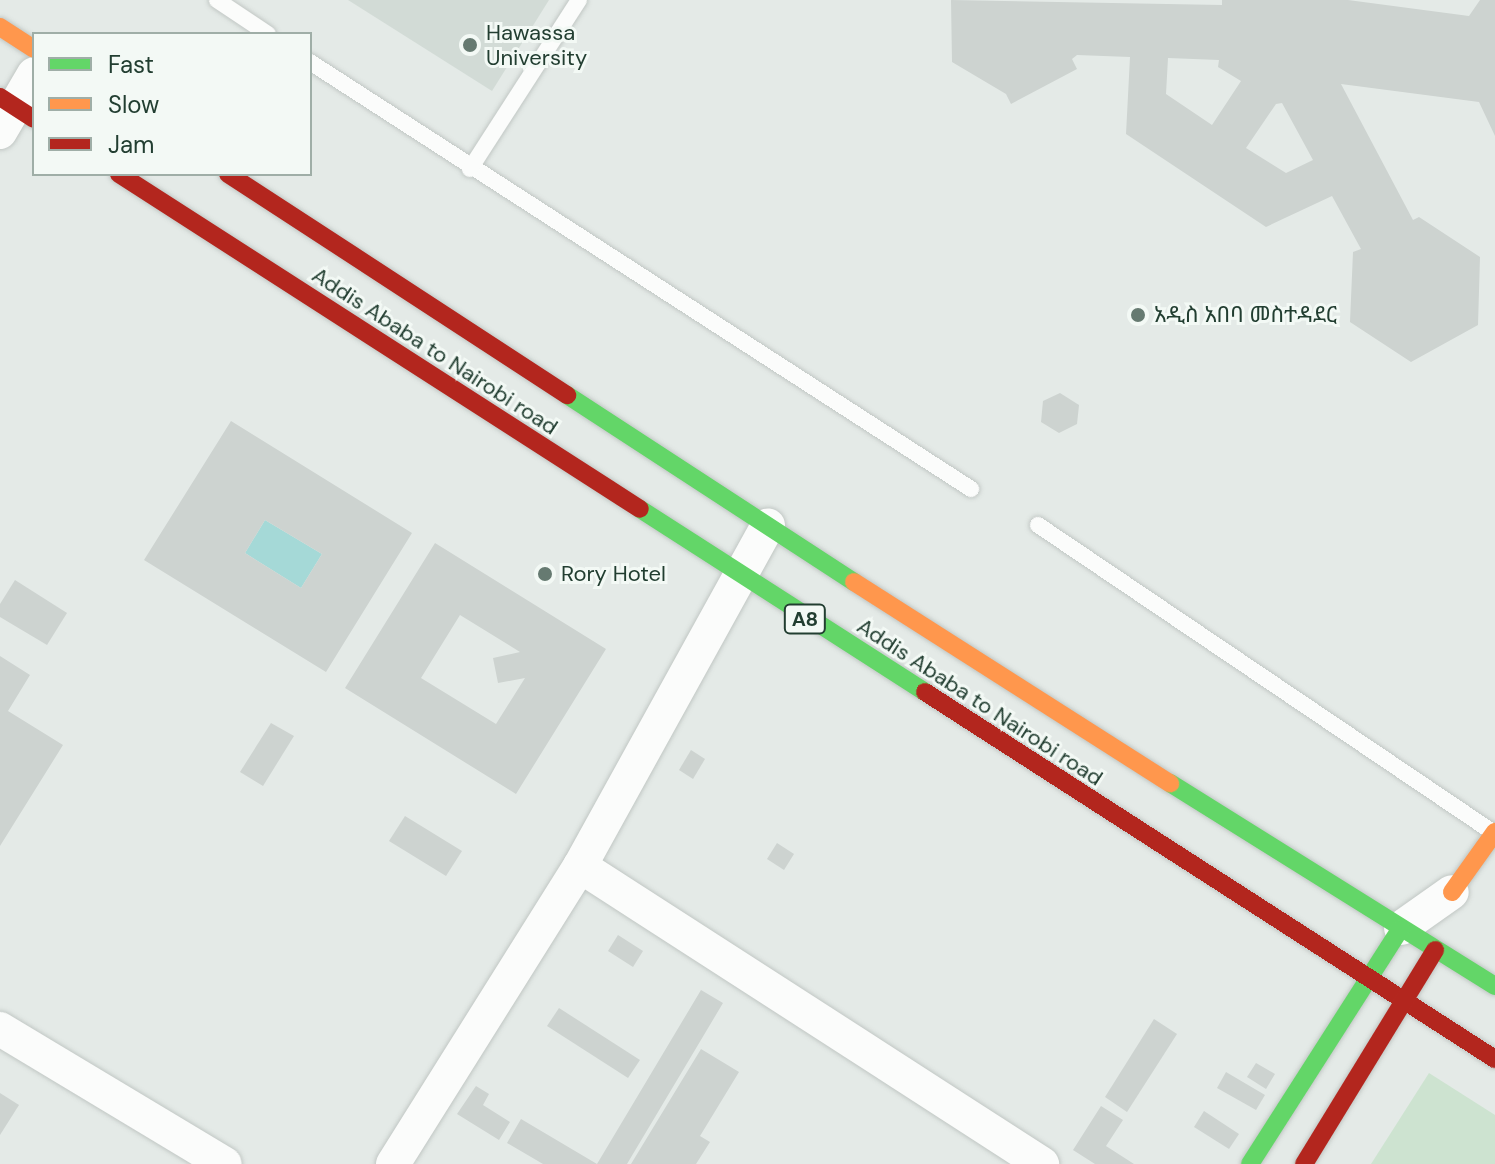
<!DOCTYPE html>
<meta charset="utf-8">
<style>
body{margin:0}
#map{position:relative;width:1495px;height:1164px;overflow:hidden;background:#e4eae7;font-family:"DM Sans","Noto Sans Ethiopic",sans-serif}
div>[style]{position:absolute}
.built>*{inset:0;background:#d2dbd6}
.green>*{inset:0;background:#cde3d0}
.water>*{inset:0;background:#a5d9d7}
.building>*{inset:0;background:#cdd3d0}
.roads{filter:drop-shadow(0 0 2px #c1c7c4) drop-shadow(0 0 2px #c1c7c4)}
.lane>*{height:16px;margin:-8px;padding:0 8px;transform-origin:8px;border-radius:8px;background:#fbfcfb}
.street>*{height:34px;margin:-17px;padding:0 17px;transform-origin:17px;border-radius:17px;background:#fbfcfb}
.fast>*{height:18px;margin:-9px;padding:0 9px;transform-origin:9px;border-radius:9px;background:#63d668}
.slow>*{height:18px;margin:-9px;padding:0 9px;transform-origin:9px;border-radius:9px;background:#ff974d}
.jam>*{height:18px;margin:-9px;padding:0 9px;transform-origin:9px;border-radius:9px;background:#b3261e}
.dots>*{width:22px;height:22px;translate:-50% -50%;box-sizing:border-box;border:4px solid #f3f9f5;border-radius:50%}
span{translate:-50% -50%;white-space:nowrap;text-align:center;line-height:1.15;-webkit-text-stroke:6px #f3f9f5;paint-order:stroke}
.shield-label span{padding:2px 6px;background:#f3f9f5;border:2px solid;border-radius:6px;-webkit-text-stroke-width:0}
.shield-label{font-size:20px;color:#223e31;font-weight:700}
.poi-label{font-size:22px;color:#223e31}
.left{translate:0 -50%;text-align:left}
.street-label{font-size:22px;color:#223e31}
.legend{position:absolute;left:32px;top:32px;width:280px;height:144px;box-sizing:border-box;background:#f3f9f5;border:2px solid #9faea7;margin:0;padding:10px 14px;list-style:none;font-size:24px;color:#223e31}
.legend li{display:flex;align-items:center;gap:16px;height:40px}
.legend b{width:40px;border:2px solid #9faea7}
</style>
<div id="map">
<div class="built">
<i style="clip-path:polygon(348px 0,549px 0,492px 91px)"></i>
</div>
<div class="green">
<i style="clip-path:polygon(1429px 1073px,1495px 1115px,1495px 1164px,1371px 1164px)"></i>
</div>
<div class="water">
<i style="clip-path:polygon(265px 520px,322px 554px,301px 588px,245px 553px)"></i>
</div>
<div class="building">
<i style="clip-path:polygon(evenodd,951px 0,1222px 5px,1222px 0,1348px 0,1469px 16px,1480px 0,1495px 0,1495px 136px,1479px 102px,1341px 84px,1413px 220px,1419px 217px,1480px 257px,1478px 325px,1411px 362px,1350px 322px,1353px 252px,1361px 249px,1332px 196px,1266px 227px,1126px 134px,1130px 57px,1077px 55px,1072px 59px,1077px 69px,1011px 104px,1006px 94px,952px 62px,951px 0,1168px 58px,1219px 60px,1218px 67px,1241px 81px,1212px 125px,1166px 94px,1168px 58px,951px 0,1282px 103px,1313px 160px,1286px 173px,1246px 148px,1276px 104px,1282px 103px)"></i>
<i style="clip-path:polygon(1060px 393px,1079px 405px,1077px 424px,1059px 433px,1041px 422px,1043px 401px)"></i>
<i style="clip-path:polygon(evenodd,231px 421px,412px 533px,326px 672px,144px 560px,231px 421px,265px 520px,322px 554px,301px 588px,245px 553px,265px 520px)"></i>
<i style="clip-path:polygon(evenodd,435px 543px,606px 649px,516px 794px,345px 688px,435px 543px,460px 615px,520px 652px,493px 658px,498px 683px,525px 678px,496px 724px,421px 678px,460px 615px)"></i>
<i style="clip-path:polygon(15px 580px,67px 613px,47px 645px,0 617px,0 604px)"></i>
<i style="clip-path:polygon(0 656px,30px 675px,8px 711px,63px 745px,0 846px)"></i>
<i style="clip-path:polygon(271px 723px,294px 736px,263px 786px,240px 772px)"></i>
<i style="clip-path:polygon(691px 750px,705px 759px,693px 779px,679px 770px)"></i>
<i style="clip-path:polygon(405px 816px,462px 851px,446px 876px,389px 841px)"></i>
<i style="clip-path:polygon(777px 843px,794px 854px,784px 870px,767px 859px)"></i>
<i style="clip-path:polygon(618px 935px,643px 951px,633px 967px,608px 951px)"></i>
<i style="clip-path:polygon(701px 990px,723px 1003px,627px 1164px,543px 1164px,507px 1143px,521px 1119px,597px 1164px)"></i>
<i style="clip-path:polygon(559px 1008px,640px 1060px,628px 1078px,547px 1026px)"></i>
<i style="clip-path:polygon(1154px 1019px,1177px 1034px,1127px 1112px,1105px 1097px)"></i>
<i style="clip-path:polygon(701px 1049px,739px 1072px,700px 1136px,710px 1142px,696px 1164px,631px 1164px)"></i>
<i style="clip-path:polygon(1256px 1063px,1275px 1074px,1266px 1089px,1247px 1077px)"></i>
<i style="clip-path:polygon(1226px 1072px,1265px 1095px,1256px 1110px,1217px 1088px)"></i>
<i style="clip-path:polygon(476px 1086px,489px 1094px,483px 1105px,510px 1122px,499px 1140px,457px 1114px)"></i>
<i style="clip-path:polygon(0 1093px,19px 1105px,0 1135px)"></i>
<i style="clip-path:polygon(1101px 1106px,1123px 1120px,1106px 1146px,1134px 1164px,1095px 1164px,1073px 1150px)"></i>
<i style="clip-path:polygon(1204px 1111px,1239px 1134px,1229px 1149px,1194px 1127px)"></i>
</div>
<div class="roads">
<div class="lane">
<i style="left:217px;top:0;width:61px;rotate:33.7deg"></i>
<i style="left:310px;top:62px;width:787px;rotate:32.86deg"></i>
<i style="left:470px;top:169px;width:201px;rotate:-57.2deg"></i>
<i style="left:1038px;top:525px;width:550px;rotate:34.04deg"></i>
</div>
<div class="street">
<i style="left:0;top:132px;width:67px;rotate:-59.6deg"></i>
<i style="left:580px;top:866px;width:550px;rotate:32.82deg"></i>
<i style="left:1401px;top:928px;width:62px;rotate:-35.2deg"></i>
<i style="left:0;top:1029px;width:262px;rotate:31deg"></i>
<i style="left:393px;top:1164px;width:352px;rotate:-57.9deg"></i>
<i style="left:580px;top:866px;width:389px;rotate:-61.1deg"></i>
</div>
<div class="fast">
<i style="left:567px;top:395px;width:343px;rotate:33.1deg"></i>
<i style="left:640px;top:509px;width:339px;rotate:32.7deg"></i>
<i style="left:1170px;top:783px;width:383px;rotate:32deg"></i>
<i style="left:1250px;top:1164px;width:280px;rotate:-57.4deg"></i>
</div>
<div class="slow">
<i style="left:0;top:27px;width:40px;rotate:32.9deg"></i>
<i style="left:854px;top:582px;width:375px;rotate:32.5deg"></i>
<i style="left:1452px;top:892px;width:74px;rotate:-54.4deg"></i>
</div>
<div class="jam">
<i style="left:0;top:97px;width:40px;rotate:32.9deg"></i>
<i style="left:119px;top:174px;width:619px;rotate:32.74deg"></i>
<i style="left:228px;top:174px;width:405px;rotate:33.1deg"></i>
<i style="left:925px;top:692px;width:678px;rotate:32.78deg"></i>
<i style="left:1304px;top:1164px;width:251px;rotate:-58.5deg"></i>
</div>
</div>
<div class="dots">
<i style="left:470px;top:45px;background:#667a71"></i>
<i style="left:1138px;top:315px;background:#667a71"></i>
<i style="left:545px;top:574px;background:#667a71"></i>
</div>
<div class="shield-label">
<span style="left:805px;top:619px">A8</span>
</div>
<div class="poi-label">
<span class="left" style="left:486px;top:45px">Hawassa<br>University</span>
<span class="left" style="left:1154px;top:315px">አዲስ አበባ መስተዳደር</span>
<span class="left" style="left:561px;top:574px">Rory Hotel</span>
</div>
<div class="street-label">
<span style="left:435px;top:351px;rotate:33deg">Addis Ababa to Nairobi road</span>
<span style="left:980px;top:702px;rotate:33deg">Addis Ababa to Nairobi road</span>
</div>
<ul class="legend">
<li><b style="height:10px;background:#63d668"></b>Fast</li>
<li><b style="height:10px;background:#ff974d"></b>Slow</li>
<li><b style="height:10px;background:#b3261e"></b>Jam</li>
</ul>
</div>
